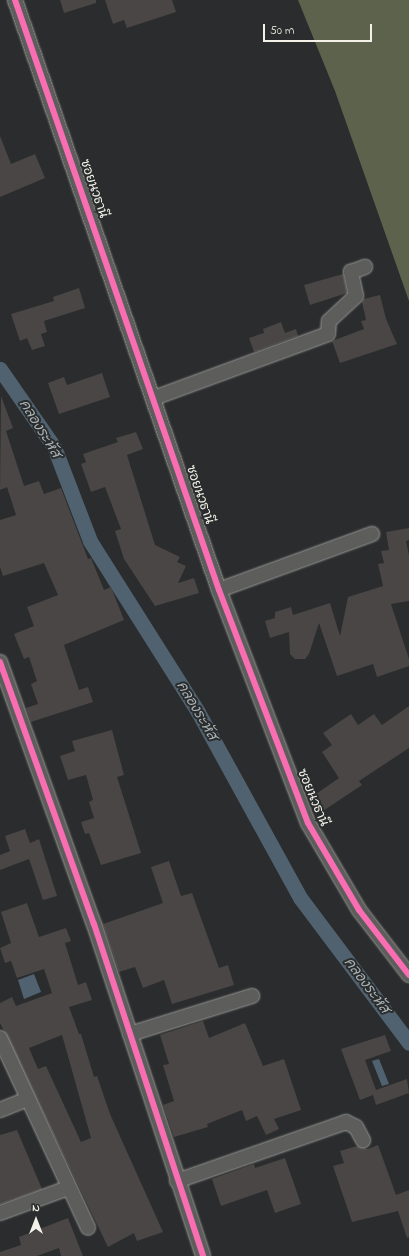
<!DOCTYPE html>
<meta charset="utf-8">
<style>
body{margin:0}
#map{position:relative;width:409px;height:1256px;overflow:hidden;background:#2b2c2d;font-family:"Indie Flower","Playpen Sans Thai",sans-serif}
div>[style]{position:absolute}
.green>*{inset:0;background:#5c624c}
.water>*{inset:0;background:#506270}
.canal>*{height:15px;margin:-7.5px;padding:0 7.5px;transform-origin:7.5px;border-radius:7.5px;background:#506270}
.building>*{inset:0;background:#494645}
.roads{filter:drop-shadow(0 0 1px #979796) drop-shadow(0 0 1px #979796)}
.street>*{height:14px;margin:-7px;padding:0 7px;transform-origin:7px;border-radius:7px;background:#5d5d5c}
.cycleway>*{height:6px;margin:-3px;padding:0 3px;transform-origin:3px;border-radius:3px;background:#f96db3}
span{translate:-50% -50%;white-space:nowrap;text-align:center;line-height:1.15;-webkit-text-stroke:4px #2a2d2e;paint-order:stroke}
.street-label{font-size:13px;color:#f4f1e8}
.water-label{font-size:14px;color:#acb3b5;font-style:italic}
.north{position:absolute;left:16px;top:1200px;width:40px;height:40px;-webkit-text-stroke:3px #2a2d2e;paint-order:stroke;rotate:0deg;font-size:11px;font-weight:700;line-height:16px;text-align:center;color:#f4f1e8}
.north::after{content:'';display:block;margin:auto;width:14px;height:18px;background:#f4f1e8;clip-path:polygon(50% 0,100% 100%,50% 72%,0 100%)}
.scale{position:absolute;left:263px;top:24px;width:109px;height:18px;box-sizing:border-box;border:2px solid #f4f1e8;border-top:0;padding-left:5px;font-size:12px;line-height:14px;white-space:nowrap;color:#f4f1e8;-webkit-text-stroke:3px #2a2d2e;paint-order:stroke}
</style>
<div id="map">
<div class="green">
<i style="clip-path:polygon(298px 0,409px 0,409px 301px,335px 91px)"></i>
</div>
<div class="water">
<i style="clip-path:polygon(34px 974px,41px 992px,24px 999px,18px 980px)"></i>
<i style="clip-path:polygon(379px 1059px,389px 1084px,382px 1086px,372px 1061px)"></i>
</div>
<div class="canal">
<i style="left:0;top:369px;width:95px;rotate:55.3deg"></i>
<i style="left:54px;top:447px;width:101px;rotate:69deg"></i>
<i style="left:90px;top:541px;width:202px;rotate:57.7deg"></i>
<i style="left:198px;top:712px;width:213px;rotate:61.2deg"></i>
<i style="left:301px;top:899px;width:180px;rotate:53.1deg"></i>
</div>
<div class="building">
<i style="clip-path:polygon(60px 0,96px 0,96px 3px,64px 13px)"></i>
<i style="clip-path:polygon(105px 0,172px 0,176px 12px,127px 28px,124px 20px,113px 24px)"></i>
<i style="clip-path:polygon(0 136px,11px 164px,35px 154px,45px 178px,0 197px)"></i>
<i style="clip-path:polygon(343px 274px,347px 293px,310px 305px,304px 285px)"></i>
<i style="clip-path:polygon(79px 288px,85px 308px,44px 321px,47px 332px,41px 334px,45px 346px,32px 350px,27px 338px,20px 341px,11px 314px,54px 301px,53px 297px)"></i>
<i style="clip-path:polygon(380px 295px,386px 319px,397px 344px,340px 363px,332px 341px,364px 329px,361px 321px,366px 320px,362px 302px,364px 299px)"></i>
<i style="clip-path:polygon(281px 322px,285px 333px,296px 329px,298px 336px,254px 352px,249px 338px,264px 333px,263px 329px)"></i>
<i style="clip-path:polygon(102px 373px,110px 397px,59px 414px,48px 383px,64px 377px,67px 385px)"></i>
<i style="clip-path:polygon(1px 396px,13px 428px,6px 431px,24px 486px,39px 481px,44px 494px,61px 488px,88px 559px,91px 558px,104px 590px,111px 587px,124px 620px,64px 645px,79px 690px,88px 687px,93px 702px,31px 722px,26px 708px,38px 704px,31px 684px,37px 681px,29px 657px,24px 659px,14px 634px,34px 626px,27px 607px,58px 595px,44px 563px,3px 576px,0 567px,0 520px,16px 515px,7px 487px,0 490px)"></i>
<i style="clip-path:polygon(136px 432px,143px 449px,127px 455px,155px 545px,180px 557px,177px 562px,186px 566px,178px 583px,194px 578px,199px 593px,155px 606px,124px 559px,115px 531px,121px 529px,105px 487px,91px 492px,81px 464px,86px 462px,83px 454px,118px 442px,116px 438px)"></i>
<i style="clip-path:polygon(409px 528px,409px 540px,406px 541px,409px 555px,409px 601px,391px 604px,409px 659px,409px 666px,377px 677px,373px 664px,337px 676px,319px 623px,309px 654px,305px 659px,295px 659px,290px 654px,289px 632px,270px 638px,265px 621px,275px 618px,275px 612px,291px 607px,293px 615px,330px 603px,340px 636px,348px 597px,383px 586px,378px 564px,384px 563px,381px 551px,389px 550px,386px 532px)"></i>
<i style="clip-path:polygon(409px 706px,409px 748px,359px 781px,362px 785px,323px 811px,313px 796px,339px 778px,322px 752px,332px 745px,323px 733px,351px 714px,358px 725px,374px 714px,382px 725px)"></i>
<i style="clip-path:polygon(112px 730px,124px 775px,117px 777px,141px 853px,101px 865px,89px 833px,85px 834px,81px 822px,94px 818px,89px 802px,93px 800px,86px 775px,68px 780px,60px 756px,75px 751px,72px 741px)"></i>
<i style="clip-path:polygon(25px 829px,30px 843px,39px 839px,57px 896px,43px 900px,29px 859px,0 870px,0 855px,10px 851px,5px 836px)"></i>
<i style="clip-path:polygon(169px 861px,181px 896px,192px 893px,219px 968px,228px 965px,234px 985px,172px 1004px,164px 980px,143px 988px,135px 967px,119px 972px,103px 924px,163px 903px,151px 867px)"></i>
<i style="clip-path:polygon(evenodd,27px 903px,39px 937px,66px 928px,71px 941px,65px 943px,78px 985px,86px 982px,92px 1000px,69px 1007px,79px 1034px,81px 1034px,94px 1077px,97px 1076px,110px 1114px,163px 1232px,137px 1241px,134px 1233px,108px 1247px,0 1023px,0 1003px,12px 997px,16px 1006px,52px 993px,44px 969px,17px 978px,11px 961px,5px 963px,0 948px,11px 943px,1px 912px,27px 903px,62px 1035px,91px 1138px,81px 1142px,46px 1066px,38px 1069px,29px 1048px,62px 1035px)"></i>
<i style="clip-path:polygon(203px 1021px,209px 1038px,245px 1023px,263px 1066px,284px 1059px,301px 1110px,274px 1119px,279px 1129px,266px 1135px,257px 1116px,246px 1121px,242px 1110px,207px 1124px,208px 1127px,174px 1137px,163px 1105px,174px 1101px,163px 1065px,169px 1064px,160px 1035px)"></i>
<i style="clip-path:polygon(385px 1035px,391px 1051px,365px 1060px,376px 1090px,407px 1079px,409px 1093px,376px 1105px,373px 1095px,360px 1100px,341px 1049px)"></i>
<i style="clip-path:polygon(17px 1130px,42px 1189px,0 1204px,0 1135px)"></i>
<i style="clip-path:polygon(378px 1145px,396px 1195px,409px 1190px,409px 1237px,407px 1238px,398px 1211px,352px 1222px,333px 1166px,344px 1163px,340px 1151px,357px 1146px,368px 1149px)"></i>
<i style="clip-path:polygon(285px 1158px,301px 1204px,275px 1213px,267px 1190px,221px 1206px,212px 1179px,254px 1164px,255px 1168px)"></i>
<i style="clip-path:polygon(68px 1218px,83px 1256px,61px 1256px,59px 1248px,37px 1256px,0 1256px,0 1252px,21px 1245px,19px 1237px)"></i>
</div>
<div class="roads">
<div class="street">
<i style="left:15px;top:0;width:624px;rotate:70.93deg"></i>
<i style="left:219px;top:590px;width:249px;rotate:69.1deg"></i>
<i style="left:308px;top:823px;width:101px;rotate:59.6deg"></i>
<i style="left:359px;top:910px;width:82px;rotate:52.4deg"></i>
<i style="left:154px;top:398px;width:185px;rotate:-20.2deg"></i>
<i style="left:328px;top:334px;width:13px;rotate:-86deg"></i>
<i style="left:329px;top:321px;width:37px;rotate:-43deg"></i>
<i style="left:356px;top:296px;width:25px;rotate:-102deg"></i>
<i style="left:351px;top:272px;width:15px;rotate:-20deg"></i>
<i style="left:219px;top:590px;width:163px;rotate:-20.1deg"></i>
<i style="left:0;top:662px;width:278px;rotate:70.3deg"></i>
<i style="left:94px;top:924px;width:349px;rotate:71.8deg"></i>
<i style="left:130px;top:1034px;width:128px;rotate:-17.3deg"></i>
<i style="left:0;top:1038px;width:209px;rotate:65.1deg"></i>
<i style="left:0;top:1110px;width:29px;rotate:-22deg"></i>
<i style="left:177px;top:1181px;width:179px;rotate:-19.2deg"></i>
<i style="left:346px;top:1122px;width:11px;rotate:27deg"></i>
<i style="left:356px;top:1127px;width:15px;rotate:62deg"></i>
<i style="left:0;top:1213px;width:72px;rotate:-20.2deg"></i>
</div>
</div>
<div class="cycleway">
<i style="left:15px;top:0;width:624px;rotate:70.93deg"></i>
<i style="left:219px;top:590px;width:249px;rotate:69.1deg"></i>
<i style="left:308px;top:823px;width:101px;rotate:59.6deg"></i>
<i style="left:359px;top:910px;width:82px;rotate:52.4deg"></i>
<i style="left:0;top:662px;width:278px;rotate:70.3deg"></i>
<i style="left:94px;top:924px;width:349px;rotate:71.8deg"></i>
</div>
<div class="street-label">
<span style="left:93px;top:189px;rotate:71deg">ซอยนวธานี</span>
<span style="left:199px;top:495px;rotate:71deg">ซอยนวธานี</span>
<span style="left:312px;top:798px;rotate:67deg">ซอยนวธานี</span>
</div>
<div class="water-label">
<span style="left:39px;top:429px;rotate:58deg">คลองระหัส</span>
<span style="left:196px;top:711px;rotate:59deg">คลองระหัส</span>
<span style="left:366px;top:986px;rotate:53deg">คลองระหัส</span>
</div>
<div class="north">N</div>
<div class="scale">50 m</div>
</div>
